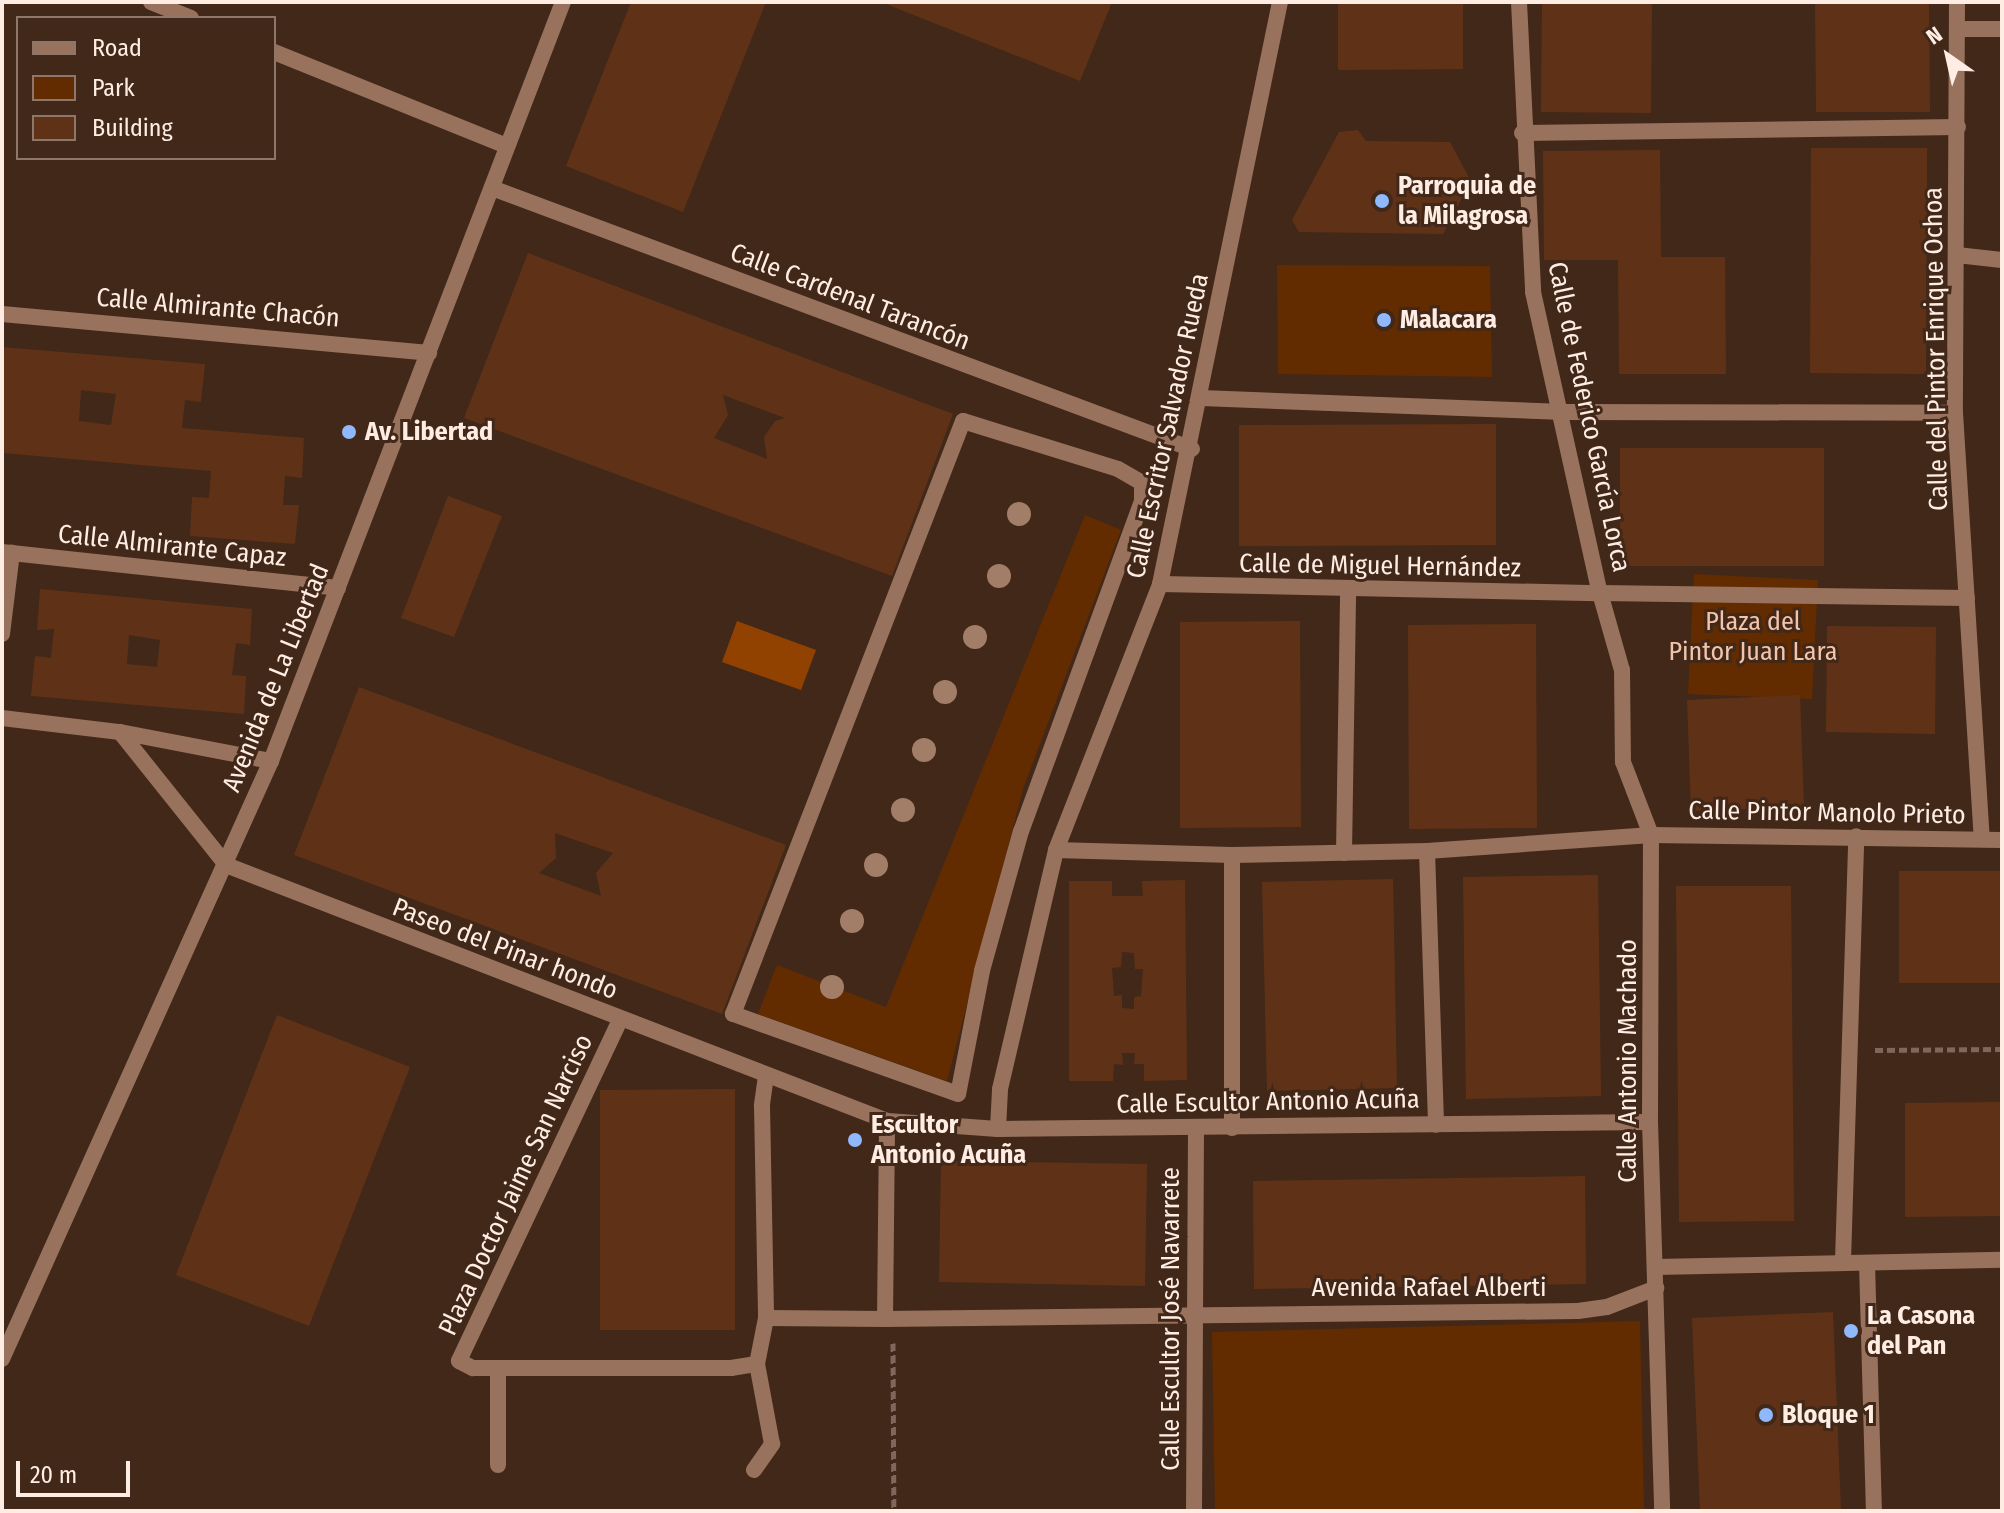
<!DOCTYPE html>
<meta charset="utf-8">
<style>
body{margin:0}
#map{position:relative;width:2004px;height:1513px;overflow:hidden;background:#412819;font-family:"Fira Sans Condensed",sans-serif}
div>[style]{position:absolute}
.green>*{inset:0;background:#632b00}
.water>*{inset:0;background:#924200}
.building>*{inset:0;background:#5f3217}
.path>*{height:5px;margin-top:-2.5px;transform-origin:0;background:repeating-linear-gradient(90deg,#7f685b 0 8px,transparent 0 12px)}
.service>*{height:16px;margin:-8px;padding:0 8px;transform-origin:8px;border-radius:8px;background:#98725d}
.pedestrian>*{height:16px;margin:-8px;padding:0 8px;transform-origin:8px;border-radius:8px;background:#98725d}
.minor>*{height:16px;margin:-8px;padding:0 8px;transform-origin:8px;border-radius:8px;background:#98725d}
.tertiary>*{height:16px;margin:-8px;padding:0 8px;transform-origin:8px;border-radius:8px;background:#98725d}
.trees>*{width:24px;height:24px;margin:-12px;border-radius:50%;background:#a27e69}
.dots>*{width:22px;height:22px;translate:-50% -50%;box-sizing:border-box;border:4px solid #412819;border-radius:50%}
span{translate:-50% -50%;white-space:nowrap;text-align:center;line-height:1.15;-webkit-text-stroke:6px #412819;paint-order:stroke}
.poi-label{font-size:26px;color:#ffede4;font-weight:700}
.left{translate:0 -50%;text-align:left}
.street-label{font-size:26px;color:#ffede4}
.park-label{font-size:26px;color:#f2c4ab}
.frame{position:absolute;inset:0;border:4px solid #ffede4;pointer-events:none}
.legend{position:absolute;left:16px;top:16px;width:260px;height:144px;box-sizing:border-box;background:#412819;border:2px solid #8d776a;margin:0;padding:10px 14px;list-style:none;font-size:24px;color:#ffede4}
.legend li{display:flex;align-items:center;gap:16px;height:40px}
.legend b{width:40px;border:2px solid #8d776a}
.north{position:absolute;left:1908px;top:16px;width:80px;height:80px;-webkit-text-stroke:6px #412819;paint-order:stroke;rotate:326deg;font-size:22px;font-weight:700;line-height:32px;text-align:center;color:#ffede4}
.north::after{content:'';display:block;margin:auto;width:28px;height:36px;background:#ffede4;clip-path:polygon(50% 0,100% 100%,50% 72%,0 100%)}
.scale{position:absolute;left:16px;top:1461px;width:114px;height:36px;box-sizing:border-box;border:4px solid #ffede4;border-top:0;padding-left:10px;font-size:24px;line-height:28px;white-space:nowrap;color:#ffede4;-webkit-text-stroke:6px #412819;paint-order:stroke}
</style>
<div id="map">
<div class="green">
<i style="clip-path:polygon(1277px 265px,1490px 266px,1492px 377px,1278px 374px)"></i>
<i style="clip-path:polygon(1085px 515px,1121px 530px,1023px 789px,947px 1081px,758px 1014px,777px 965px,886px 1007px)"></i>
<i style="clip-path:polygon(1694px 574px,1818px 580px,1812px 699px,1688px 694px)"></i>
<i style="clip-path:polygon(1640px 1321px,1644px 1511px,1215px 1511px,1212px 1332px)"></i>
</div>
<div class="water">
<i style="clip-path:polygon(737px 621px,816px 650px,801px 690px,722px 662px)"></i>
</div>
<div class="building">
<i style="clip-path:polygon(631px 2px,766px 2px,683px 212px,566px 166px)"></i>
<i style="clip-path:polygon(881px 2px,1112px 2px,1080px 81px)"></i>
<i style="clip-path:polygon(1338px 2px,1463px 2px,1463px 69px,1338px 70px)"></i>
<i style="clip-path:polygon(1542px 2px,1652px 2px,1651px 113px,1541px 112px)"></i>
<i style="clip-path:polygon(1815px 2px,1929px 2px,1930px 112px,1816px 112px)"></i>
<i style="clip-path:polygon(1358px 130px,1366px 141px,1450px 142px,1471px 181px,1443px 234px,1299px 232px,1292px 220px,1339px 132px)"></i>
<i style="clip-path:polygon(1811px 148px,1927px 148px,1926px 374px,1810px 373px)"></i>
<i style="clip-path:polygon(1660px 150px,1661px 257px,1725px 257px,1726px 374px,1619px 374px,1618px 260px,1544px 260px,1543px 151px)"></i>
<i style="clip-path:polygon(evenodd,528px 253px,953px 414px,892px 576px,464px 418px,528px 253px,723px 395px,785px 418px,775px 421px,764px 437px,767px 459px,714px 438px,728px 415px,723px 395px)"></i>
<i style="clip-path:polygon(evenodd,2px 347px,205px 364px,201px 402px,185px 400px,182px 428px,304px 438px,302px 478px,285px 476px,283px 505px,299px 505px,295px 544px,190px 536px,192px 497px,209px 498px,211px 471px,2px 453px,2px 347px,81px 390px,116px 394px,111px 425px,79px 421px,81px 390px)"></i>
<i style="clip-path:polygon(1496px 424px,1496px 545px,1239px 546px,1239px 425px)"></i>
<i style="clip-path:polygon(1620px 448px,1824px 448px,1824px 566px,1620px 566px)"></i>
<i style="clip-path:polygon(448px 496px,502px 516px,454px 637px,401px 618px)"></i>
<i style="clip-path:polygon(evenodd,40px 589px,252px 609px,250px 645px,236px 643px,232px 675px,246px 676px,244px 714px,31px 696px,35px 656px,51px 658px,54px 629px,37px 630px,40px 589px,129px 635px,160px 640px,157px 667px,127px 664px,129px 635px)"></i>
<i style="clip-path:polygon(1300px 621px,1301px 827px,1180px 828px,1180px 622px)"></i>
<i style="clip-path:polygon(1536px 624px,1537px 828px,1409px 829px,1408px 625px)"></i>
<i style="clip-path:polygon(1827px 626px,1936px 627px,1935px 734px,1826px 732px)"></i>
<i style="clip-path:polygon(evenodd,359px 687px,786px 845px,722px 1014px,294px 855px,359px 687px,555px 833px,613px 853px,596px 873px,601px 896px,539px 873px,556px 858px,555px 833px)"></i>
<i style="clip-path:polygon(1800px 695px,1804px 807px,1691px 811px,1687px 700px)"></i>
<i style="clip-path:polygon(1899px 871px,2002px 871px,2002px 983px,1899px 983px)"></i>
<i style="clip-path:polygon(1598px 875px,1601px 1096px,1466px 1099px,1463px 877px)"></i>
<i style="clip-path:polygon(1393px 879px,1397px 1088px,1267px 1091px,1262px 882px)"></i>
<i style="clip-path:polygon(evenodd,1185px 880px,1187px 1080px,1144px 1081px,1144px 1064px,1134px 1064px,1135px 1053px,1122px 1053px,1123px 1065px,1114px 1064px,1113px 1081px,1069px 1081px,1069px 881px,1112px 881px,1112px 896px,1143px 896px,1142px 881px,1185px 880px,1122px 952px,1134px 953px,1135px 969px,1143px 969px,1141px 996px,1134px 997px,1134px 1009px,1122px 1008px,1122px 995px,1114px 996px,1112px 968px,1121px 967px,1122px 952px)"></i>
<i style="clip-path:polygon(1676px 886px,1791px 886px,1794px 1221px,1679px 1222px)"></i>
<i style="clip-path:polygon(277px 1015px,410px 1067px,309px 1326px,176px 1275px)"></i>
<i style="clip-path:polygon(735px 1089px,735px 1330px,600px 1330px,600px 1090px)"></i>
<i style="clip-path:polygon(2002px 1102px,2002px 1216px,1905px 1217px,1905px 1103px)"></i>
<i style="clip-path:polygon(941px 1161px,1147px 1164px,1145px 1286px,939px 1282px)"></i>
<i style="clip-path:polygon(1585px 1176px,1586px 1284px,1254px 1289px,1253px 1181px)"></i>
<i style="clip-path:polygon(1833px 1312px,1841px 1511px,1700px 1511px,1692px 1318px)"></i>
</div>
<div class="path">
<i style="left:1875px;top:1050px;width:127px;rotate:-0.5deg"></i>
<i style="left:893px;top:1343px;width:168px;rotate:89.7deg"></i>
</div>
<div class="service">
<i style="left:1957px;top:29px;width:45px"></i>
<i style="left:498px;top:1368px;width:97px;rotate:90deg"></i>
<i style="left:754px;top:1470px;width:32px;rotate:-55deg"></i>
<i style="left:772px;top:1444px;width:81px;rotate:-100.6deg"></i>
</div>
<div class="pedestrian">
<i style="left:1522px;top:133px;width:436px;rotate:-0.8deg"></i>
<i style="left:1201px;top:398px;width:363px;rotate:2.2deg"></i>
<i style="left:963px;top:421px;width:162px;rotate:17.2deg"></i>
<i style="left:1118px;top:469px;width:28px;rotate:30deg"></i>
<i style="left:1142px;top:483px;width:18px;rotate:90deg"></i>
<i style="left:1142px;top:501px;width:351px;rotate:110.1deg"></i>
<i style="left:1021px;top:831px;width:145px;rotate:105.6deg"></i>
<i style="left:982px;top:971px;width:125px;rotate:101deg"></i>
<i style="left:958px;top:1094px;width:239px;rotate:-160.4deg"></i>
<i style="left:733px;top:1014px;width:636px;rotate:-68.8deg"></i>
<i style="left:1600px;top:593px;width:367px;rotate:0.8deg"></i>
<i style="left:1056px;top:850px;width:176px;rotate:1.6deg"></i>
<i style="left:1232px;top:855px;width:195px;rotate:-1.2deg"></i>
<i style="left:1427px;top:851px;width:225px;rotate:-4.1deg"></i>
<i style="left:1427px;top:851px;width:274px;rotate:88.1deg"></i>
<i style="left:1344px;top:853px;width:263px;rotate:-89.1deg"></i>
<i style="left:1232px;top:1128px;width:273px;rotate:-90deg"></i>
</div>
<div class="minor">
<i style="left:151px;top:2px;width:43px;rotate:21.8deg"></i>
<i style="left:1519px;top:2px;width:290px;rotate:87.2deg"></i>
<i style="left:1533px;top:292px;width:308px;rotate:77.5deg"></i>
<i style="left:1600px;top:593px;width:80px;rotate:74.1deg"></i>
<i style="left:1622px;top:670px;width:92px;rotate:89.4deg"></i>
<i style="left:1623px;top:762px;width:78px;rotate:69deg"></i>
<i style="left:1651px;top:835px;width:287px;rotate:90.2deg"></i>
<i style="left:1650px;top:1122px;width:389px;rotate:88.2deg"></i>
<i style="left:1957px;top:2px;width:411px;rotate:90.3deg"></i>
<i style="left:1955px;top:413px;width:427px;rotate:86.4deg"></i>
<i style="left:274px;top:52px;width:251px;rotate:22deg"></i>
<i style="left:492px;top:188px;width:747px;rotate:20.45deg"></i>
<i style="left:1957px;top:255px;width:45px;rotate:6.3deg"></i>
<i style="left:2px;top:314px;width:429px;rotate:5.2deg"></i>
<i style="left:1564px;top:412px;width:391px;rotate:0.1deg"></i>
<i style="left:2px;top:552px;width:338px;rotate:6.1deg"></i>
<i style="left:1160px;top:584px;width:440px;rotate:1.2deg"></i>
<i style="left:2px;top:634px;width:82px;rotate:-83deg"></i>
<i style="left:2px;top:718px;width:119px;rotate:6.8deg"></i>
<i style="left:120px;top:732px;width:154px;rotate:10.9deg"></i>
<i style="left:120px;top:732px;width:170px;rotate:51.4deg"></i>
<i style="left:226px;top:865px;width:709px;rotate:21.17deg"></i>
<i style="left:887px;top:1121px;width:111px;rotate:4.1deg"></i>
<i style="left:998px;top:1129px;width:652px;rotate:-0.62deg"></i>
<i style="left:1651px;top:835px;width:351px;rotate:0.8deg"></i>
<i style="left:620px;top:1020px;width:377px;rotate:115.3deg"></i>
<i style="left:459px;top:1361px;width:16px;rotate:27deg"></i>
<i style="left:473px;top:1368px;width:258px"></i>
<i style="left:731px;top:1368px;width:26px;rotate:-9deg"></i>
<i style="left:757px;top:1364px;width:47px;rotate:-78.9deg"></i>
<i style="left:766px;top:1076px;width:30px;rotate:98deg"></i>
<i style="left:762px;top:1106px;width:212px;rotate:88.9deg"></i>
<i style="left:766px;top:1318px;width:119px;rotate:0.5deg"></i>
<i style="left:885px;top:1319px;width:198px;rotate:-89.4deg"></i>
<i style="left:998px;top:1129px;width:40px;rotate:-87.1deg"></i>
<i style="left:1000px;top:1089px;width:245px;rotate:-76.8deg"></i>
<i style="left:1056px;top:850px;width:286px;rotate:-68.6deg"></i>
<i style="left:1160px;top:584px;width:594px;rotate:-78.35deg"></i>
<i style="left:1843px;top:1261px;width:425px;rotate:-88.2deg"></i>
<i style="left:1867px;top:1263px;width:248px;rotate:88.4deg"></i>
<i style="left:1655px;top:1267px;width:347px;rotate:-1.2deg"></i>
<i style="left:885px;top:1319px;width:693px;rotate:-0.66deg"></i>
<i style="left:1578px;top:1311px;width:29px;rotate:-8deg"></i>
<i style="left:1607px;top:1307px;width:53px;rotate:-21.2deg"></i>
<i style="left:1194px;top:1511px;width:384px;rotate:-89.7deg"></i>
</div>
<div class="tertiary">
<i style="left:2px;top:1359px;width:656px;rotate:-65.78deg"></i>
<i style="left:271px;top:761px;width:813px;rotate:-68.96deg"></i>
</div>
<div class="trees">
<i style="left:1019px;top:514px"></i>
<i style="left:999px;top:576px"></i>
<i style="left:975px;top:637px"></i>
<i style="left:945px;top:692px"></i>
<i style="left:924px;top:750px"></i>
<i style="left:903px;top:810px"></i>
<i style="left:876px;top:865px"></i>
<i style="left:852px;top:921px"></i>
<i style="left:832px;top:987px"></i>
</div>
<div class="dots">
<i style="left:1382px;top:201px;background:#8fb8fd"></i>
<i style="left:1384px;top:320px;background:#8fb8fd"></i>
<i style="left:349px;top:432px;background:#8fb8fd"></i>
<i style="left:855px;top:1140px;background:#8fb8fd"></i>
<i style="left:1851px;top:1331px;background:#8fb8fd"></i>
<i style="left:1766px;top:1415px;background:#8fb8fd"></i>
</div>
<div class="poi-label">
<span class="left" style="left:1398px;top:201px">Parroquia de<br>la Milagrosa</span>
<span class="left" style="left:1400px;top:320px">Malacara</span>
<span class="left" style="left:365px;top:432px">Av. Libertad</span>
<span class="left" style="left:871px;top:1140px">Escultor<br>Antonio Acuña</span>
<span class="left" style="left:1867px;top:1331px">La Casona<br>del Pan</span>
<span class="left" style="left:1782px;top:1415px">Bloque 1</span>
</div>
<div class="street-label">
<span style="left:850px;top:297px;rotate:21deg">Calle Cardenal Tarancón</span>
<span style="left:218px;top:308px;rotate:5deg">Calle Almirante Chacón</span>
<span style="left:1936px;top:349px;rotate:-91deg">Calle del Pintor Enrique Ochoa</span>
<span style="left:1589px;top:417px;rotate:78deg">Calle de Federico García Lorca</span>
<span style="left:1168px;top:426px;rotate:-78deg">Calle Escritor Salvador Rueda</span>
<span style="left:172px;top:546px;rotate:6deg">Calle Almirante Capaz</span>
<span style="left:1380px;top:566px;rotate:1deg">Calle de Miguel Hernández</span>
<span style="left:276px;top:678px;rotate:-68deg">Avenida de La Libertad</span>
<span style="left:1827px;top:813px;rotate:1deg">Calle Pintor Manolo Prieto</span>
<span style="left:505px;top:949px;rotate:21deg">Paseo del Pinar hondo</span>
<span style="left:1628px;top:1061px;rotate:-90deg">Calle Antonio Machado</span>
<span style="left:1268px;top:1102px;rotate:-1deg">Calle Escultor Antonio Acuña</span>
<span style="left:516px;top:1185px;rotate:-65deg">Plaza Doctor Jaime San Narciso</span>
<span style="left:1429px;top:1288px">Avenida Rafael Alberti</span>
<span style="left:1171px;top:1319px;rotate:-90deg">Calle Escultor José Navarrete</span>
</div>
<div class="park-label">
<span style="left:1753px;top:637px">Plaza del<br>Pintor Juan Lara</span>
</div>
<div class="frame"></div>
<ul class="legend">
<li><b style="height:10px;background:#98725d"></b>Road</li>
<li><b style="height:22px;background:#632b00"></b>Park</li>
<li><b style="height:22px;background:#5f3217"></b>Building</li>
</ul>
<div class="north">N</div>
<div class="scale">20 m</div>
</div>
